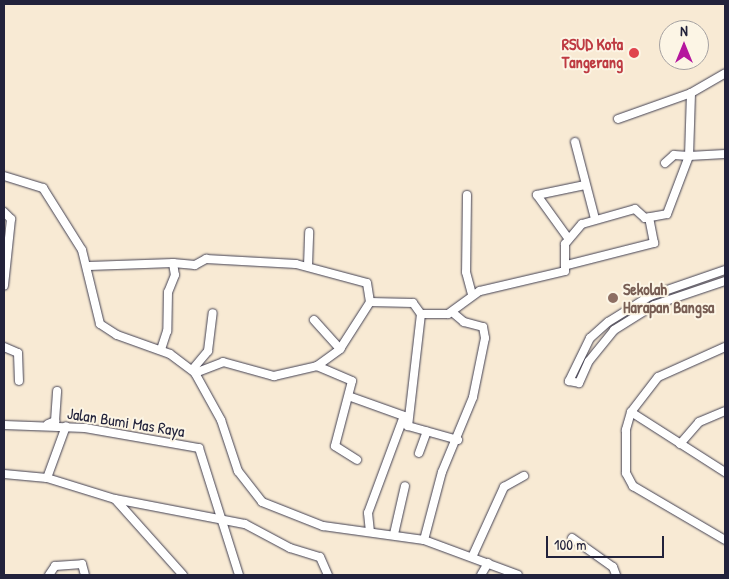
<!DOCTYPE html>
<style>
body{margin:0}
#map{position:relative;width:729px;height:579px;overflow:hidden;background:#f8ead4;font-family:"Patrick Hand",sans-serif}
div>[style]{position:absolute}
.roads{filter:drop-shadow(0 0 1px #424052) drop-shadow(0 0 1px #424052)}
.minor>*{height:8px;margin:-4px;padding:0 4px;transform-origin:4px;border-radius:4px;background:#fff}
.dots>*{width:14px;height:14px;translate:-50% -50%;box-sizing:border-box;border:2px solid #fcf5e5;border-radius:50%}
span{translate:-50% -50%;white-space:nowrap;text-align:center;line-height:1.15;-webkit-text-stroke:4px #fcf5e5;paint-order:stroke}
.health-label{font-size:16px;color:#be3a42;font-weight:700}
.right{translate:-100% -50%;text-align:right}
.education-label{font-size:16px;color:#785e54;font-weight:700}
.left{translate:0 -50%;text-align:left}
.street-label{font-size:16px;color:#22223b}
.frame{position:absolute;inset:0;border:5px solid #22223b;pointer-events:none}
.north{position:absolute;left:659px;top:20px;width:50px;height:50px;box-sizing:border-box;background:#fcf5e5;border:1px solid #a5a1a1;border-radius:50%;rotate:0deg;font-size:14px;font-weight:700;line-height:20px;text-align:center;color:#22223b}
.north::after{content:'';display:block;margin:auto;width:18px;height:22px;background:#b5179e;clip-path:polygon(50% 0,100% 100%,50% 72%,0 100%)}
.scale{position:absolute;left:546px;top:536px;width:118px;height:22px;box-sizing:border-box;border:2px solid #22223b;border-top:0;padding-left:6px;font-size:15px;line-height:18px;white-space:nowrap;color:#22223b;-webkit-text-stroke:4px #fcf5e5;paint-order:stroke}
</style>
<div id="map">
<div class="roads">
<div class="minor">
<i style="left:691px;top:93px;width:39px;rotate:-30deg"></i>
<i style="left:618px;top:119px;width:77px;rotate:-19.6deg"></i>
<i style="left:691px;top:93px;width:63px;rotate:91.8deg"></i>
<i style="left:689px;top:156px;width:15px;rotate:-176deg"></i>
<i style="left:674px;top:155px;width:12px;rotate:138deg"></i>
<i style="left:575px;top:142px;width:80px;rotate:75.4deg"></i>
<i style="left:4px;top:176px;width:41px;rotate:17.1deg"></i>
<i style="left:43px;top:188px;width:73px;rotate:57.8deg"></i>
<i style="left:82px;top:250px;width:76px;rotate:76.3deg"></i>
<i style="left:100px;top:324px;width:20px;rotate:33deg"></i>
<i style="left:117px;top:335px;width:56px;rotate:19.7deg"></i>
<i style="left:170px;top:354px;width:31px;rotate:37deg"></i>
<i style="left:195px;top:373px;width:54px;rotate:61deg"></i>
<i style="left:221px;top:420px;width:54px;rotate:71.6deg"></i>
<i style="left:238px;top:471px;width:39px;rotate:52deg"></i>
<i style="left:262px;top:502px;width:66px;rotate:21.5deg"></i>
<i style="left:323px;top:526px;width:102px;rotate:7.9deg"></i>
<i style="left:424px;top:540px;width:100px;rotate:20.4deg"></i>
<i style="left:467px;top:195px;width:77px;rotate:90.7deg"></i>
<i style="left:466px;top:272px;width:23px;rotate:75deg"></i>
<i style="left:4px;top:212px;width:10px;rotate:45deg"></i>
<i style="left:11px;top:219px;width:67px;rotate:96deg"></i>
<i style="left:568px;top:238px;width:53px;rotate:-125.8deg"></i>
<i style="left:537px;top:195px;width:49px;rotate:-11.8deg"></i>
<i style="left:173px;top:263px;width:22px;rotate:5deg"></i>
<i style="left:195px;top:265px;width:13px;rotate:-29deg"></i>
<i style="left:206px;top:259px;width:90px;rotate:3.2deg"></i>
<i style="left:296px;top:264px;width:73px;rotate:15deg"></i>
<i style="left:367px;top:283px;width:19px;rotate:81deg"></i>
<i style="left:567px;top:265px;width:90px;rotate:-14.2deg"></i>
<i style="left:654px;top:243px;width:26px;rotate:-101deg"></i>
<i style="left:89px;top:266px;width:84px;rotate:-2deg"></i>
<i style="left:173px;top:263px;width:12px;rotate:81deg"></i>
<i style="left:175px;top:275px;width:18px;rotate:112deg"></i>
<i style="left:168px;top:292px;width:39px;rotate:91deg"></i>
<i style="left:167px;top:331px;width:20px;rotate:108deg"></i>
<i style="left:308px;top:266px;width:34px;rotate:-88deg"></i>
<i style="left:725px;top:270px;width:79px;rotate:160.9deg"></i>
<i style="left:650px;top:296px;width:49px;rotate:148.2deg"></i>
<i style="left:608px;top:322px;width:24px;rotate:138deg"></i>
<i style="left:590px;top:338px;width:48px;rotate:116deg"></i>
<i style="left:569px;top:381px;width:10px;rotate:11deg"></i>
<i style="left:579px;top:383px;width:24px;rotate:-66deg"></i>
<i style="left:589px;top:361px;width:40px;rotate:-51deg"></i>
<i style="left:614px;top:330px;width:47px;rotate:-32deg"></i>
<i style="left:654px;top:305px;width:75px;rotate:-18.7deg"></i>
<i style="left:421px;top:314px;width:27px"></i>
<i style="left:448px;top:314px;width:39px;rotate:-36deg"></i>
<i style="left:480px;top:291px;width:87px;rotate:-13.2deg"></i>
<i style="left:565px;top:271px;width:27px;rotate:-90deg"></i>
<i style="left:565px;top:244px;width:26px;rotate:-50deg"></i>
<i style="left:582px;top:224px;width:55px;rotate:-15.8deg"></i>
<i style="left:635px;top:209px;width:13px;rotate:42deg"></i>
<i style="left:645px;top:218px;width:22px;rotate:-10deg"></i>
<i style="left:667px;top:214px;width:62px;rotate:-69.2deg"></i>
<i style="left:689px;top:156px;width:36px;rotate:-3deg"></i>
<i style="left:314px;top:320px;width:39px;rotate:48deg"></i>
<i style="left:4px;top:347px;width:15px;rotate:23deg"></i>
<i style="left:18px;top:353px;width:28px;rotate:88deg"></i>
<i style="left:725px;top:347px;width:73px;rotate:155.9deg"></i>
<i style="left:658px;top:377px;width:44px;rotate:127.6deg"></i>
<i style="left:631px;top:412px;width:19px;rotate:106deg"></i>
<i style="left:626px;top:430px;width:43px;rotate:90deg"></i>
<i style="left:626px;top:473px;width:15px;rotate:62deg"></i>
<i style="left:633px;top:486px;width:107px;rotate:30.4deg"></i>
<i style="left:317px;top:366px;width:38px;rotate:23deg"></i>
<i style="left:352px;top:381px;width:67px;rotate:104.7deg"></i>
<i style="left:335px;top:446px;width:26px;rotate:32deg"></i>
<i style="left:192px;top:370px;width:25px;rotate:-50deg"></i>
<i style="left:208px;top:351px;width:38px;rotate:-83deg"></i>
<i style="left:195px;top:373px;width:30px;rotate:-21deg"></i>
<i style="left:223px;top:362px;width:53px;rotate:15.4deg"></i>
<i style="left:274px;top:376px;width:44px;rotate:-13.1deg"></i>
<i style="left:317px;top:366px;width:29px;rotate:-36deg"></i>
<i style="left:340px;top:349px;width:56px;rotate:-57.4deg"></i>
<i style="left:370px;top:302px;width:43px;rotate:1.3deg"></i>
<i style="left:413px;top:303px;width:14px;rotate:54deg"></i>
<i style="left:421px;top:314px;width:113px;rotate:96.6deg"></i>
<i style="left:408px;top:426px;width:52px;rotate:15.6deg"></i>
<i style="left:351px;top:397px;width:56px;rotate:19.7deg"></i>
<i style="left:404px;top:416px;width:103px;rotate:110.4deg"></i>
<i style="left:368px;top:513px;width:18px;rotate:84deg"></i>
<i style="left:631px;top:412px;width:112px;rotate:32.6deg"></i>
<i style="left:48px;top:424px;width:8px;rotate:-23deg"></i>
<i style="left:55px;top:421px;width:30px;rotate:-86deg"></i>
<i style="left:4px;top:425px;width:81px;rotate:2.1deg"></i>
<i style="left:85px;top:428px;width:116px;rotate:10deg"></i>
<i style="left:199px;top:448px;width:133px;rotate:72.5deg"></i>
<i style="left:680px;top:444px;width:29px;rotate:-49deg"></i>
<i style="left:699px;top:422px;width:28px;rotate:-23deg"></i>
<i style="left:419px;top:453px;width:23px;rotate:-70deg"></i>
<i style="left:4px;top:474px;width:43px;rotate:5.3deg"></i>
<i style="left:47px;top:478px;width:71px;rotate:17.2deg"></i>
<i style="left:115px;top:499px;width:132px;rotate:10.9deg"></i>
<i style="left:245px;top:524px;width:51px;rotate:28.1deg"></i>
<i style="left:290px;top:548px;width:31px;rotate:17deg"></i>
<i style="left:320px;top:557px;width:20px;rotate:66deg"></i>
<i style="left:47px;top:478px;width:55px;rotate:-69.9deg"></i>
<i style="left:115px;top:499px;width:102px;rotate:48.2deg"></i>
<i style="left:394px;top:534px;width:49px;rotate:-77.1deg"></i>
<i style="left:572px;top:538px;width:50px;rotate:35.3deg"></i>
<i style="left:613px;top:567px;width:9px;rotate:69deg"></i>
<i style="left:424px;top:540px;width:70px;rotate:-75.2deg"></i>
<i style="left:442px;top:472px;width:81px;rotate:-67.5deg"></i>
<i style="left:473px;top:397px;width:60px;rotate:-78.5deg"></i>
<i style="left:485px;top:338px;width:11px;rotate:-100deg"></i>
<i style="left:483px;top:327px;width:20px;rotate:-165deg"></i>
<i style="left:464px;top:322px;width:16px;rotate:-140deg"></i>
<i style="left:473px;top:555px;width:75px;rotate:-65.5deg"></i>
<i style="left:504px;top:487px;width:23px;rotate:-29deg"></i>
<i style="left:49px;top:575px;width:11px;rotate:-56deg"></i>
<i style="left:55px;top:566px;width:27px;rotate:-4deg"></i>
<i style="left:82px;top:564px;width:11px;rotate:75deg"></i>
<i style="left:481px;top:575px;width:14px;rotate:-60deg"></i>
</div>
</div>
<div class="dots">
<i style="left:634px;top:53px;background:#e0444e"></i>
<i style="left:613px;top:298px;background:#8d6e63"></i>
</div>
<div class="health-label">
<span class="right" style="left:623px;top:53px">RSUD Kota<br>Tangerang</span>
</div>
<div class="education-label">
<span class="left" style="left:623px;top:298px">Sekolah<br>Harapan Bangsa</span>
</div>
<div class="street-label">
<span style="left:126px;top:422px;rotate:9deg">Jalan Bumi Mas Raya</span>
</div>
<div class="frame"></div>
<div class="north">N</div>
<div class="scale">100 m</div>
</div>
